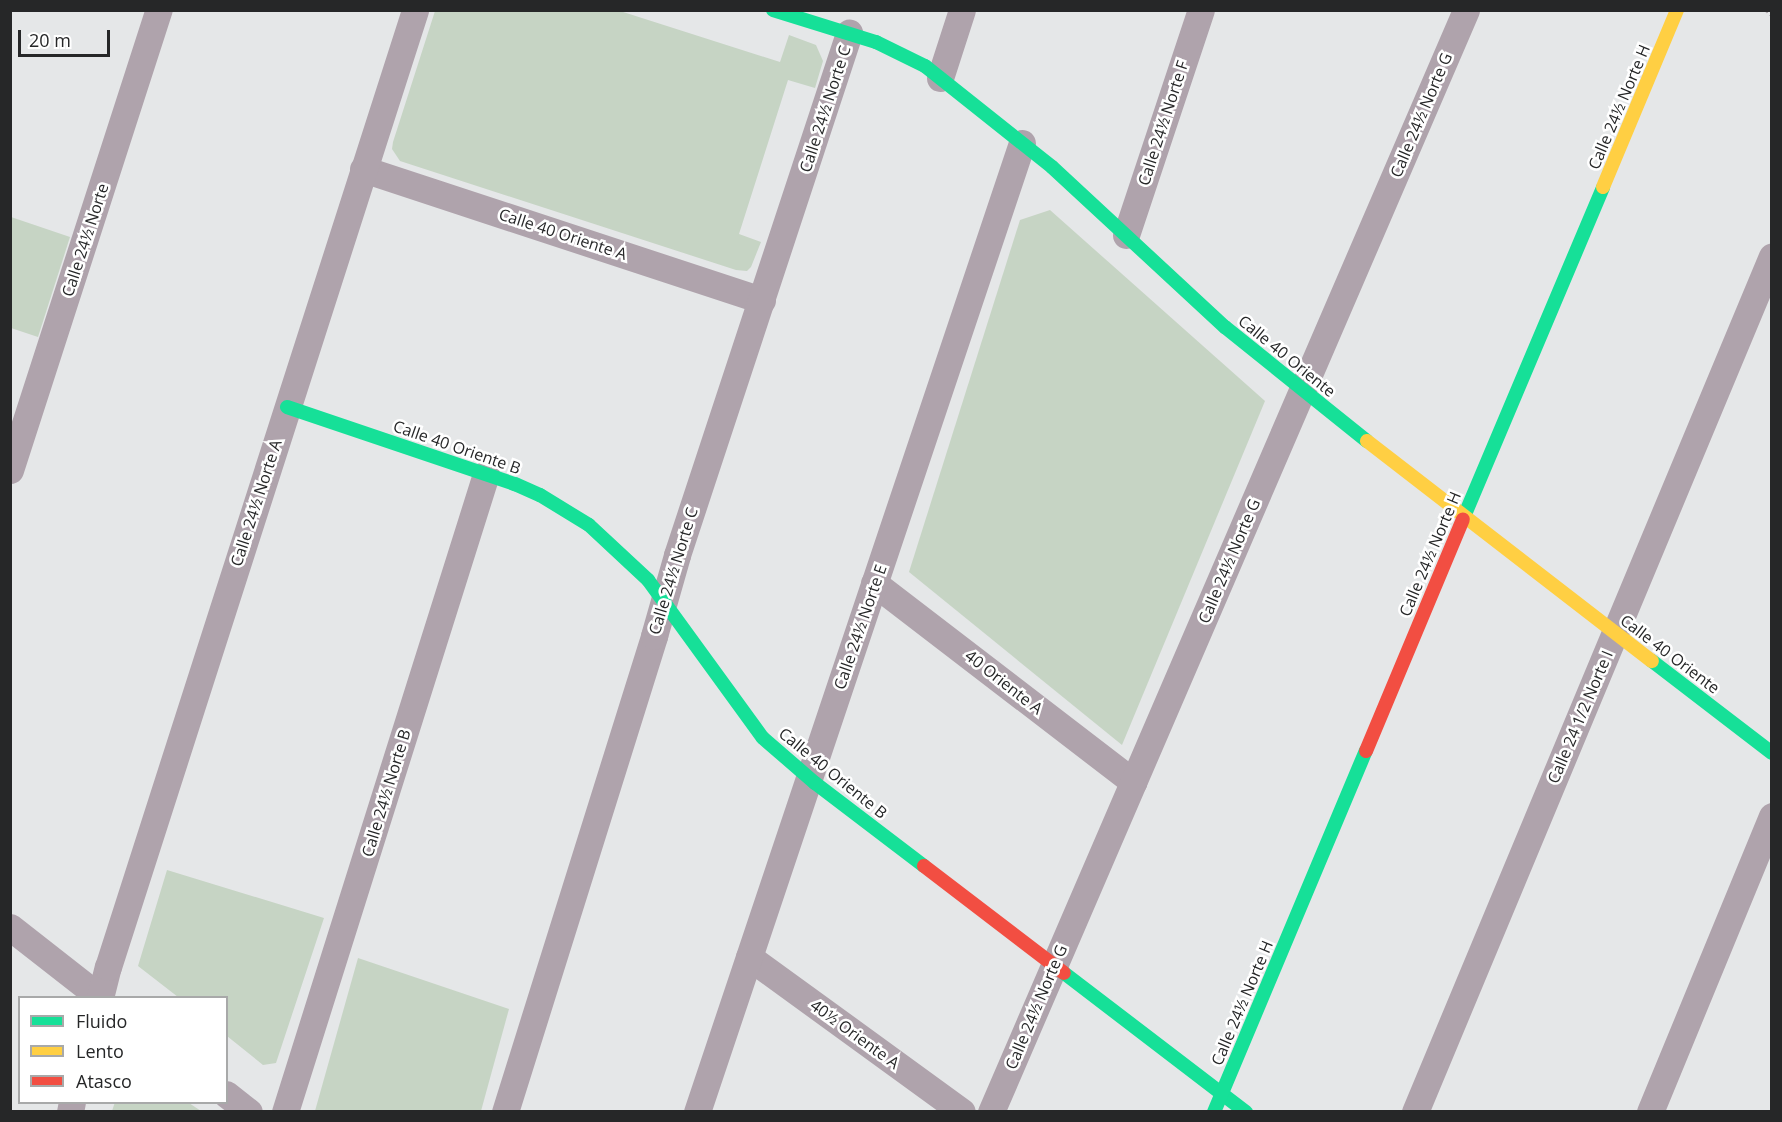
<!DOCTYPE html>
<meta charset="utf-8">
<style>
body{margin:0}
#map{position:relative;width:1782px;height:1122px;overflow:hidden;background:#e5e7e8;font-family:"Open Sans",sans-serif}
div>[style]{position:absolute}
.green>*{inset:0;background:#c6d4c4}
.path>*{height:4px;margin-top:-2px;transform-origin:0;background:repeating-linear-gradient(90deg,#b0aaaf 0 3px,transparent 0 6px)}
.street>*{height:27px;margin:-13.5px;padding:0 13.5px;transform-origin:13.5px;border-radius:13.5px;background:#afa3ac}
.fast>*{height:14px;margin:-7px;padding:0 7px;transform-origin:7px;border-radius:7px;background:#16e098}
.slow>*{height:14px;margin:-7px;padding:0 7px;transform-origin:7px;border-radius:7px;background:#ffcf43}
.jam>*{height:14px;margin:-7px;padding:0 7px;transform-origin:7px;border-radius:7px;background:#f24e42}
span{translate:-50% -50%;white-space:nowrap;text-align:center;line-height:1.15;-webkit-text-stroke:5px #fff;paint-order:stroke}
.street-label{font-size:16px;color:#262728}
.frame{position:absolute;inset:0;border:12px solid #262728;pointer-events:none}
.legend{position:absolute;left:18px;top:996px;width:210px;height:108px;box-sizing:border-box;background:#fff;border:2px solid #a8a9a9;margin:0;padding:8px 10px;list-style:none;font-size:18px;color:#262728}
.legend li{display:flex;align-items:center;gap:12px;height:30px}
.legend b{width:30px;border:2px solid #a8a9a9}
.scale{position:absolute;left:18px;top:30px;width:92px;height:27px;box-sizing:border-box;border:3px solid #262728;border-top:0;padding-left:8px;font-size:18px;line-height:21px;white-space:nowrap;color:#262728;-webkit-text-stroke:4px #fff;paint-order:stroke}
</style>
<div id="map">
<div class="green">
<i style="clip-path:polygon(435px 11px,620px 11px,780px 62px,789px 35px,816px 45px,823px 61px,815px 88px,788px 80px,739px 234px,761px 242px,751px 267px,747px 271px,736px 270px,400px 161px,392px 149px,393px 142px)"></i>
<i style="clip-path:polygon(1050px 210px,1265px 401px,1122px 745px,909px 572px,1020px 220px)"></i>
<i style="clip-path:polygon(11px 217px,70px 237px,38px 337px,11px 328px)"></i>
<i style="clip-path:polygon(167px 870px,324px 918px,276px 1063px,263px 1065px,227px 1036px,226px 998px,178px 997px,138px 966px)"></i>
<i style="clip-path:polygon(358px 958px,509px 1009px,481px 1111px,315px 1111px)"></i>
<i style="clip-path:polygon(115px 1102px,189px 1103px,201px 1111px,112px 1111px)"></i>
</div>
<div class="path">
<i style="left:1766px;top:10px;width:8px;rotate:40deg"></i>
</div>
<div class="street">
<i style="left:940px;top:78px;width:71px;rotate:-72.1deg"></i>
<i style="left:363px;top:169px;width:420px;rotate:18.2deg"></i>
<i style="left:1126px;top:235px;width:237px;rotate:-71.6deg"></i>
<i style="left:10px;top:470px;width:484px;rotate:-72.1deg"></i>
<i style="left:874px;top:583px;width:327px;rotate:37.5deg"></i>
<i style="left:10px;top:927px;width:115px;rotate:38deg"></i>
<i style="left:749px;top:957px;width:263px;rotate:36deg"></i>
<i style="left:100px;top:998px;width:32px;rotate:-76deg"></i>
<i style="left:108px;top:967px;width:1005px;rotate:-72.21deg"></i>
<i style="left:226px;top:1094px;width:29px;rotate:38deg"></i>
<i style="left:70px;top:1112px;width:10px;rotate:-79deg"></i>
<i style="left:285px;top:1112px;width:669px;rotate:-72.51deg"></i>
<i style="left:505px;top:1112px;width:499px;rotate:-72.6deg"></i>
<i style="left:654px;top:636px;width:84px;rotate:-74.1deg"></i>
<i style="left:677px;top:555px;width:550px;rotate:-71.76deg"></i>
<i style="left:697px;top:1112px;width:1022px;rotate:-71.46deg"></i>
<i style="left:991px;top:1112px;width:1200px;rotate:-66.68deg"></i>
<i style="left:1415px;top:1112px;width:927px;rotate:-67.36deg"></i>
<i style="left:1650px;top:1112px;width:320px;rotate:-67.6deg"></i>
</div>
<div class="fast">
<i style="left:773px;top:10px;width:108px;rotate:17.3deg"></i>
<i style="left:876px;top:42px;width:55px;rotate:26.1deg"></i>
<i style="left:925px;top:66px;width:162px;rotate:38.5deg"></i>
<i style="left:1052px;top:167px;width:236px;rotate:42.8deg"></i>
<i style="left:1225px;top:327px;width:182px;rotate:38.8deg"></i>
<i style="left:287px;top:407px;width:241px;rotate:18.7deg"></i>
<i style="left:515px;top:484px;width:27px;rotate:24deg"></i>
<i style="left:540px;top:495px;width:57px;rotate:31.5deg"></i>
<i style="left:589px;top:525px;width:81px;rotate:43deg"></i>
<i style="left:648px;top:580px;width:195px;rotate:54deg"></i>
<i style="left:763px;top:738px;width:69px;rotate:40.9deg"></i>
<i style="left:815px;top:783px;width:137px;rotate:37.3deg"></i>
<i style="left:1463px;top:519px;width:360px;rotate:-67.1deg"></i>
<i style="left:1652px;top:661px;width:151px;rotate:37.5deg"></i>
<i style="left:1064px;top:973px;width:229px;rotate:37.4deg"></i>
<i style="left:1214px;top:1112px;width:392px;rotate:-67.2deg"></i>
</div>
<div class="slow">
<i style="left:1603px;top:187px;width:192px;rotate:-67.3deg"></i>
<i style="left:1367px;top:441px;width:360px;rotate:37.7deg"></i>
</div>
<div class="jam">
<i style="left:1366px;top:751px;width:251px;rotate:-67.3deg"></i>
<i style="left:924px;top:866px;width:176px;rotate:37.4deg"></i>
</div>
<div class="street-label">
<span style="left:1619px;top:107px;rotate:-67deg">Calle 24½ Norte H</span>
<span style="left:825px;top:109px;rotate:-72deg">Calle 24½ Norte C</span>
<span style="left:1421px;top:115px;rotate:-67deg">Calle 24½ Norte G</span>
<span style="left:1163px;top:123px;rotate:-72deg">Calle 24½ Norte F</span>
<span style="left:563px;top:234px;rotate:18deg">Calle 40 Oriente A</span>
<span style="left:85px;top:240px;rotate:-72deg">Calle 24½ Norte</span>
<span style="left:1287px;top:356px;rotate:39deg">Calle 40 Oriente</span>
<span style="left:457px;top:447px;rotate:19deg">Calle 40 Oriente B</span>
<span style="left:256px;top:503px;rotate:-72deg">Calle 24½ Norte A</span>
<span style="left:1430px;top:554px;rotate:-67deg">Calle 24½ Norte H</span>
<span style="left:1229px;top:561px;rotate:-67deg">Calle 24½ Norte G</span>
<span style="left:673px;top:571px;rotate:-73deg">Calle 24½ Norte C</span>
<span style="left:860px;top:627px;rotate:-71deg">Calle 24½ Norte E</span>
<span style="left:1670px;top:654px;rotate:37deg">Calle 40 Oriente</span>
<span style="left:1004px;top:682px;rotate:38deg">40 Oriente A</span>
<span style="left:1580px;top:717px;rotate:-67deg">Calle 24 1/2 Norte I</span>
<span style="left:833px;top:773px;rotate:39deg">Calle 40 Oriente B</span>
<span style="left:386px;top:793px;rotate:-73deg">Calle 24½ Norte B</span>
<span style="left:1242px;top:1003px;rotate:-67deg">Calle 24½ Norte H</span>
<span style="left:1036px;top:1007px;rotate:-67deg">Calle 24½ Norte G</span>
<span style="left:855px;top:1034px;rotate:36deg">40½ Oriente A</span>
</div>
<div class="frame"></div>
<ul class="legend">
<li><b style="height:8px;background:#16e098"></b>Fluido</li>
<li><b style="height:8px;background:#ffcf43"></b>Lento</li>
<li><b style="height:8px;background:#f24e42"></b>Atasco</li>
</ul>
<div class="scale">20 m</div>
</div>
